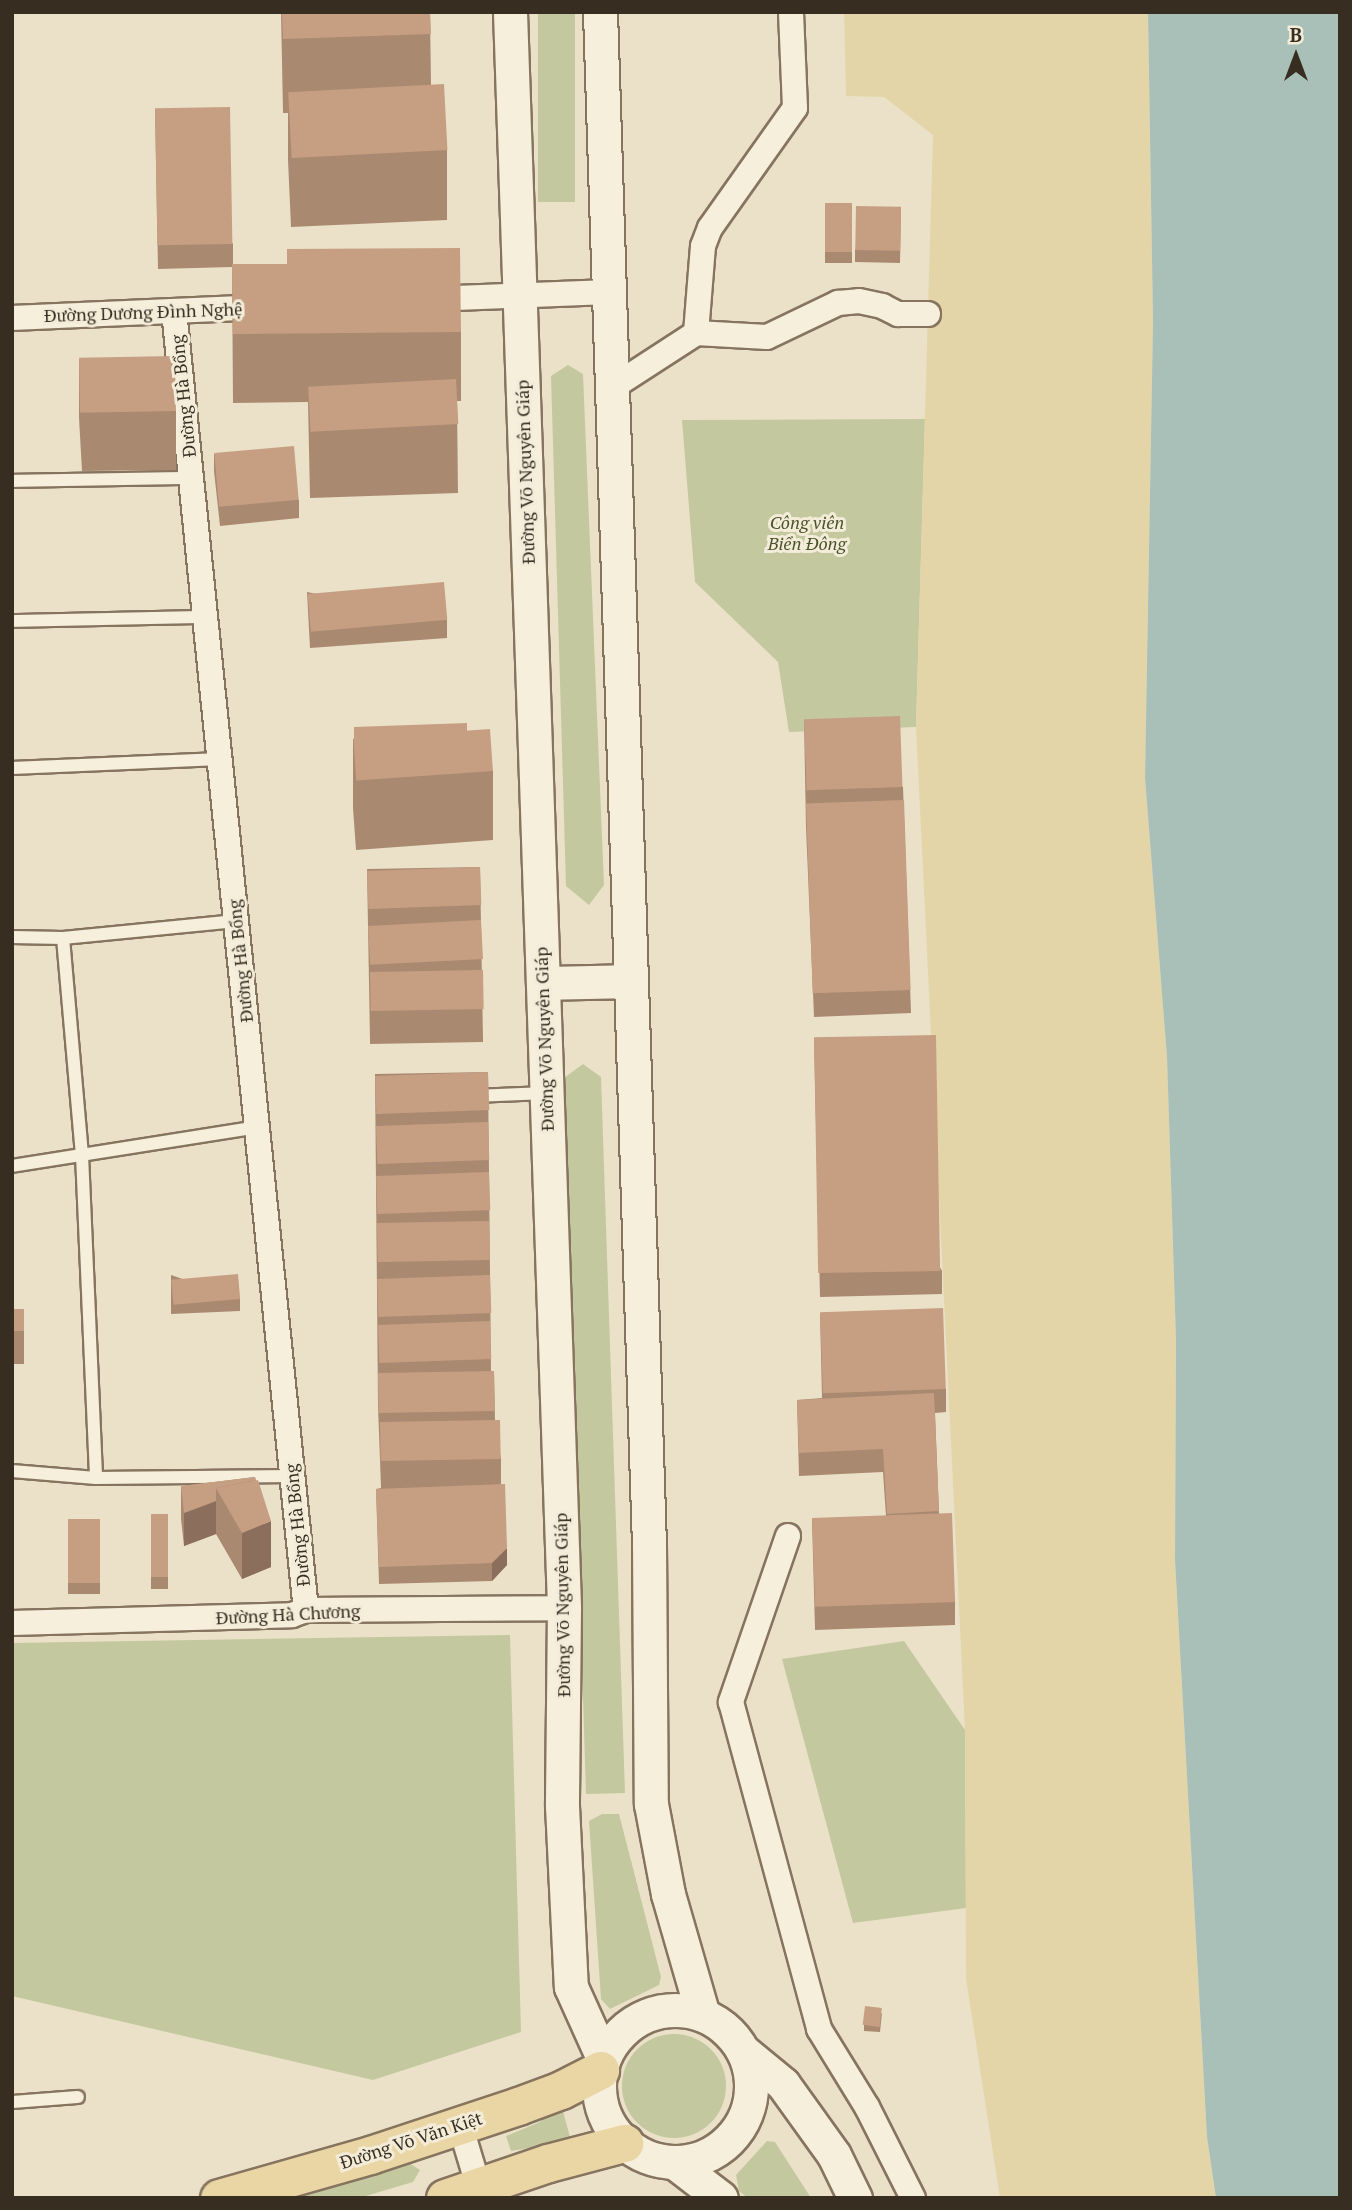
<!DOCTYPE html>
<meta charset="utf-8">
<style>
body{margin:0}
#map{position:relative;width:1352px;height:2210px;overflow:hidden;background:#ebe1c9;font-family:"PT Serif",serif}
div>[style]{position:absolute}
.green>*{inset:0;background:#c3c89e;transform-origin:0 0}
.round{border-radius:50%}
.sand>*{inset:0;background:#e4d5a9}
.water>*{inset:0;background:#a9c0b9}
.roads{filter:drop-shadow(2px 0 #86745f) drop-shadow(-2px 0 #86745f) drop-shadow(0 2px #86745f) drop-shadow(0 -2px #86745f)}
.lane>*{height:12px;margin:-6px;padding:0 6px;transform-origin:6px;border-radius:6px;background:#f6efdc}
.street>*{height:24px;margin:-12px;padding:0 12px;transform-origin:12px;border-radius:12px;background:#f6efdc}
.secondary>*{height:33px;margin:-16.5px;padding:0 16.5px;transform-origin:16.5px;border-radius:16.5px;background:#f6efdc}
.secondary>.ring{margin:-16.5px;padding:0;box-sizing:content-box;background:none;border:33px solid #f6efdc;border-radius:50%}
.primary>*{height:37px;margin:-18.5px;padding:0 18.5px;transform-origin:18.5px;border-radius:18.5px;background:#ead5a5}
.wall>*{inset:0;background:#aa8971;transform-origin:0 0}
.shaded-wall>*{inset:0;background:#8b6f5c}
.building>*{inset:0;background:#c69f83;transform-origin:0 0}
span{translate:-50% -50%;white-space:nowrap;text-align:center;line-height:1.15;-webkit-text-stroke:6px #f3ecd8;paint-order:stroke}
.street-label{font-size:18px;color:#382d21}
.park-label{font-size:18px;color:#48522a;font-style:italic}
.frame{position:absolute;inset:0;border:14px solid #382d21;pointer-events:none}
.north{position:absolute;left:1261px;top:21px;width:70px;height:70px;-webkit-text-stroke:5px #f3ecd8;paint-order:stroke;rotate:0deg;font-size:19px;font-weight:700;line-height:28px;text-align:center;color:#382d21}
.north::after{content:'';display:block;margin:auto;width:24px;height:32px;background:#382d21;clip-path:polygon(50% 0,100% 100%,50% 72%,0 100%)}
</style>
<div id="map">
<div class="green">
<i style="left:538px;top:12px;width:37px;height:190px"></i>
<i style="clip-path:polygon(568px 365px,583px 374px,604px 885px,589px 905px,566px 886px,551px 376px)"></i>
<i style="clip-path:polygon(925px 419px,916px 727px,789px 732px,778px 662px,695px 582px,682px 420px)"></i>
<i style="clip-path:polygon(583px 1064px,601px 1077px,625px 1793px,586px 1794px,564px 1078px)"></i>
<i style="clip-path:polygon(510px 1635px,521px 2032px,373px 2080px,12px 1996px,12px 1643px)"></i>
<i style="clip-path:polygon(904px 1641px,965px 1730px,966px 1908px,853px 1923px,782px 1659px)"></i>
<i style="clip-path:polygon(602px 1814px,619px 1814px,661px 1977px,659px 1985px,610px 2009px,601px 1999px,589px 1821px)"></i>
<i class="round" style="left:622px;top:2034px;width:104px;height:104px"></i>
<i style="clip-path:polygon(552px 2110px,563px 2111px,571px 2141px,511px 2151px,506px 2136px,540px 2122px)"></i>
<i style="clip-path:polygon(767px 2141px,775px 2142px,811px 2198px,748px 2198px,739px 2191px,736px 2175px)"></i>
<i style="clip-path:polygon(409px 2163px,420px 2170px,413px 2182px,359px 2198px,292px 2198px)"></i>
</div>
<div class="sand">
<i style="clip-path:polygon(844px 12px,1148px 12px,1153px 321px,1145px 778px,1167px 1057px,1176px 1341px,1175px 1560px,1207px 2137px,1216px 2198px,1000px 2198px,966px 1979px,965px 1730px,916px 727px,933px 135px,884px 97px,846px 96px)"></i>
</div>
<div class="water">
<i style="clip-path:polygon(1148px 12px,1340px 12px,1340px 2198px,1216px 2198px,1207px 2137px,1175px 1560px,1176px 1341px,1167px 1057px,1145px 778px,1153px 321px)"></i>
</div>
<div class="roads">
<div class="lane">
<i style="left:12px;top:481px;width:179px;rotate:-1deg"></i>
<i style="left:12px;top:621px;width:193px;rotate:-1.2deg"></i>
<i style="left:12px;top:768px;width:208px;rotate:-2.5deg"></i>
<i style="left:12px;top:937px;width:51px;rotate:1.1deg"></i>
<i style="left:63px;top:938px;width:174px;rotate:-5.6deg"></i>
<i style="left:63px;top:938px;width:218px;rotate:85deg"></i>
<i style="left:82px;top:1155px;width:323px;rotate:87.5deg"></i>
<i style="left:474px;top:1096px;width:72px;rotate:-2.4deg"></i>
<i style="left:12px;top:1166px;width:248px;rotate:-9deg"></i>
<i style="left:12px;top:1471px;width:84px;rotate:4.8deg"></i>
<i style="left:96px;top:1478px;width:196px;rotate:-0.6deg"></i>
<i style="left:12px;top:2102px;width:66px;rotate:-4.3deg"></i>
</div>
<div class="street">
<i style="left:429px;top:299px;width:181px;rotate:-2.2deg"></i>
<i style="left:174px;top:311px;width:1306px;rotate:84.2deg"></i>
<i style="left:12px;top:318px;width:251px;rotate:-2.5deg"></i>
<i style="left:696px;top:333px;width:87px;rotate:-85.4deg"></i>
<i style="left:703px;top:246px;width:19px;rotate:-69deg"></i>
<i style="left:710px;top:228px;width:147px;rotate:-54.7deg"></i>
<i style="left:795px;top:108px;width:96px;rotate:-92.4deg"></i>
<i style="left:613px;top:387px;width:99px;rotate:-33deg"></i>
<i style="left:696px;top:333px;width:71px;rotate:3.2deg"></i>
<i style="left:767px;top:337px;width:79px;rotate:-25.6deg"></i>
<i style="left:838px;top:303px;width:21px;rotate:-5deg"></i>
<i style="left:859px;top:301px;width:24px;rotate:12deg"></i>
<i style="left:882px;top:306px;width:18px;rotate:27deg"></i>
<i style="left:898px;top:314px;width:30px"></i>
<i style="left:788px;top:1536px;width:176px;rotate:109deg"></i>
<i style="left:731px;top:1702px;width:339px;rotate:74.9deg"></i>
<i style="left:819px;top:2029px;width:92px;rotate:58.4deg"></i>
<i style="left:867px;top:2107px;width:102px;rotate:63.2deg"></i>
<i style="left:12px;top:1623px;width:280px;rotate:-1.6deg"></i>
<i style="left:292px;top:1615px;width:15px;rotate:-20deg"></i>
<i style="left:306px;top:1610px;width:258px;rotate:-0.4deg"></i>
<i style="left:460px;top:2125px;width:76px;rotate:73.2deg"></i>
</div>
<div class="secondary">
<i style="left:510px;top:12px;width:1597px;rotate:88.06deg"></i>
<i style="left:564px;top:1608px;width:198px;rotate:90.6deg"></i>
<i style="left:562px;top:1806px;width:181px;rotate:87.2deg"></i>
<i style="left:571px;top:1987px;width:78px;rotate:65.7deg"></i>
<i style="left:600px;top:12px;width:1533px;rotate:88.17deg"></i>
<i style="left:649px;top:1544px;width:260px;rotate:89.6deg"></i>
<i style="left:651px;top:1804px;width:92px;rotate:79.3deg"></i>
<i style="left:668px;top:1894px;width:126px;rotate:73.9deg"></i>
<i style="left:543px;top:983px;width:86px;rotate:-1.3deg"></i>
<i class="ring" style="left:599px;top:2010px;width:119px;height:119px"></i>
<i style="left:743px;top:2051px;width:52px;rotate:39.5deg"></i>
<i style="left:783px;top:2084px;width:87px;rotate:54.3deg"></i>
<i style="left:834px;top:2155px;width:48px;rotate:64deg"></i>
<i style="left:674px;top:2162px;width:59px;rotate:37.5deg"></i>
</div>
<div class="primary">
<i style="left:219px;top:2198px;width:157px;rotate:-15.9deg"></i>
<i style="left:370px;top:2155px;width:156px;rotate:-18.3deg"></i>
<i style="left:518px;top:2106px;width:46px;rotate:-20.4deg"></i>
<i style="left:561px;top:2090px;width:44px;rotate:-27.1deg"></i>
<i style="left:445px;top:2198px;width:109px;rotate:-18.8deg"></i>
<i style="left:548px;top:2163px;width:79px;rotate:-14.7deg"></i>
</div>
</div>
<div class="wall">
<i style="clip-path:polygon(281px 12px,430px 12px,431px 85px,447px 150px,447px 220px,291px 227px,288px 160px,288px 113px,283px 113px)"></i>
<i style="clip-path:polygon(155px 109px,233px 244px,233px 264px,461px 332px,461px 401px,457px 401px,458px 493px,310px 498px,308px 402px,233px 403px,232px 267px,158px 269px)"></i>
<i style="left:825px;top:203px;width:27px;height:60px"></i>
<i style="clip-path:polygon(901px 207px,900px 263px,855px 262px,855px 250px)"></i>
<i style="clip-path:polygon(79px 360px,176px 411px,176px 470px,82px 471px,79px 418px)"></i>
<i style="clip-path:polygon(214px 454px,299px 500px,299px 518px,220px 526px,214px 471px)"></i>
<i style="clip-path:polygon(307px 592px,447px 620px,447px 638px,310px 648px)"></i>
<i style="clip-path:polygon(804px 720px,903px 787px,911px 1013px,814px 1017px,806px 827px)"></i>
<i style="clip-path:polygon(467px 731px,493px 771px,493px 840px,356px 850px,353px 808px,353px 739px)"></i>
<i style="left:480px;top:867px;width:175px;height:113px;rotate:89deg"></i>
<i style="clip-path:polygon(814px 1039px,942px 1271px,942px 1294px,820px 1297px)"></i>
<i style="clip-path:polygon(488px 1072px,491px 1371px,494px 1371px,495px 1420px,501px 1459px,501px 1484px,507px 1565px,492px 1581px,379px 1584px,376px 1489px,381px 1488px,378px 1406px,375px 1074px)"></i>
<i style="clip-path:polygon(171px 1275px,240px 1299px,240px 1311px,171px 1314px)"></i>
<i style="left:12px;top:1309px;width:12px;height:55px"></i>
<i style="clip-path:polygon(820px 1313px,946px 1389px,946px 1412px,935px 1413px,939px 1513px,955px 1602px,955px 1625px,815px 1630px,812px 1519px,886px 1516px,883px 1472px,799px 1476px,797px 1400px,822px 1398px)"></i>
<i style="clip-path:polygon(255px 1477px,271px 1567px,242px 1579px,216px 1534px,184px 1546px,181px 1519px,181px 1486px)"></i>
<i style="left:168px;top:1514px;width:75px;height:17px;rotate:90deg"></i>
<i style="left:68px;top:1519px;width:32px;height:75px"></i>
<i style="clip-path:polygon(882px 2013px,880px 2032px,864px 2031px,864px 2025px)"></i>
</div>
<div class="shaded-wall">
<i style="clip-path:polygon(216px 1501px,216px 1534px,184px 1546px,184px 1513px)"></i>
<i style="clip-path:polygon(271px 1521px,271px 1567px,242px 1579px,242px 1533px)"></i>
<i style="clip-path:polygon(507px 1548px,507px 1565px,492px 1581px,492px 1563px)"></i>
</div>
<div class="building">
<i style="clip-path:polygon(282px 12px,430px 12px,431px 34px,283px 39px)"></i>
<i style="left:444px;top:84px;width:66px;height:156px;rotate:87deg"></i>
<i style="left:230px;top:107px;width:137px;height:75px;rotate:89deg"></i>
<i style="left:825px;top:203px;width:27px;height:49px"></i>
<i style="left:856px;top:206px;width:45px;height:44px;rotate:1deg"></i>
<i style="clip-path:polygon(460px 248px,461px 332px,233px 334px,232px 264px,287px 264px,287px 249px)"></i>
<i style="left:175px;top:356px;width:55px;height:96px;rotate:89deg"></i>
<i style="left:456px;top:379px;width:45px;height:148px;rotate:87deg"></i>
<i style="left:294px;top:446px;width:54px;height:80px;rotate:85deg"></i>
<i style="left:444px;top:582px;width:38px;height:137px;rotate:85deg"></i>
<i style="left:900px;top:716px;width:71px;height:96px;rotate:88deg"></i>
<i style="clip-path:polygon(467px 723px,467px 731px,354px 739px,354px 727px)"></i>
<i style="left:490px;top:729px;width:42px;height:137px;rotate:86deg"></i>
<i style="left:904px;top:800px;width:190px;height:98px;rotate:88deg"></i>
<i style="left:480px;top:867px;width:38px;height:113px;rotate:88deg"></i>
<i style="left:481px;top:920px;width:39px;height:113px;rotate:87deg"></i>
<i style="left:483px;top:970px;width:39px;height:113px;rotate:89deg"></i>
<i style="left:936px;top:1035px;width:236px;height:122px;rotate:89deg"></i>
<i style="left:488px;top:1072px;width:38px;height:113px;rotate:88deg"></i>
<i style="left:488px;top:1122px;width:38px;height:112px;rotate:88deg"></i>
<i style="left:489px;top:1172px;width:38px;height:113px;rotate:88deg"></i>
<i style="left:489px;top:1221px;width:39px;height:112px;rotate:89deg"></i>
<i style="left:238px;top:1274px;width:25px;height:67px;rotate:85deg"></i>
<i style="left:490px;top:1275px;width:38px;height:113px;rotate:88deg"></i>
<i style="left:943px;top:1308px;width:81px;height:123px;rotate:88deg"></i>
<i style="left:12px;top:1309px;width:12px;height:22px"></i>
<i style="left:490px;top:1321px;width:38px;height:112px;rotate:88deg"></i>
<i style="left:494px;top:1371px;width:40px;height:116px;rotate:89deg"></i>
<i style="clip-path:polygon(934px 1393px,939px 1511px,887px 1514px,883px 1449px,799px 1453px,797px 1400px)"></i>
<i style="left:500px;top:1420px;width:39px;height:120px;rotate:89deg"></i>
<i style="clip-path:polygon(255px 1477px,256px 1480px,216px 1488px,216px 1501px,184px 1513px,181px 1486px)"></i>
<i style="clip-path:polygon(258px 1480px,271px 1521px,242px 1533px,216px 1488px)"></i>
<i style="clip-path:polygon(505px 1484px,507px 1548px,492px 1563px,379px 1567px,376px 1489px)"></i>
<i style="left:952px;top:1513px;width:89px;height:140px;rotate:88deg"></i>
<i style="left:168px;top:1514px;width:63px;height:17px;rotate:90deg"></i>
<i style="left:68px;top:1519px;width:32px;height:64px"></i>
<i style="left:865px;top:2006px;width:17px;height:19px;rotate:7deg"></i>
</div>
<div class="street-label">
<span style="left:143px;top:312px;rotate:-2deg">Đường Dương Đình Nghệ</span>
<span style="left:183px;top:396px;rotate:-96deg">Đường Hà Bổng</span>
<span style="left:525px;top:472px;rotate:-92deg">Đường Võ Nguyên Giáp</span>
<span style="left:240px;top:961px;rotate:-96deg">Đường Hà Bổng</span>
<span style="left:544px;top:1039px;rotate:-92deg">Đường Võ Nguyên Giáp</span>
<span style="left:297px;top:1525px;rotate:-96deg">Đường Hà Bổng</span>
<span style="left:562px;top:1605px;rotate:-91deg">Đường Võ Nguyên Giáp</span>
<span style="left:288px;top:1614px;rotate:-3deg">Đường Hà Chương</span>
<span style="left:411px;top:2140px;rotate:-18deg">Đường Võ Văn Kiệt</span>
</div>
<div class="park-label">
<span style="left:807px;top:533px">Công viên<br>Biển Đông</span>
</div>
<div class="frame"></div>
<div class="north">B</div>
</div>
